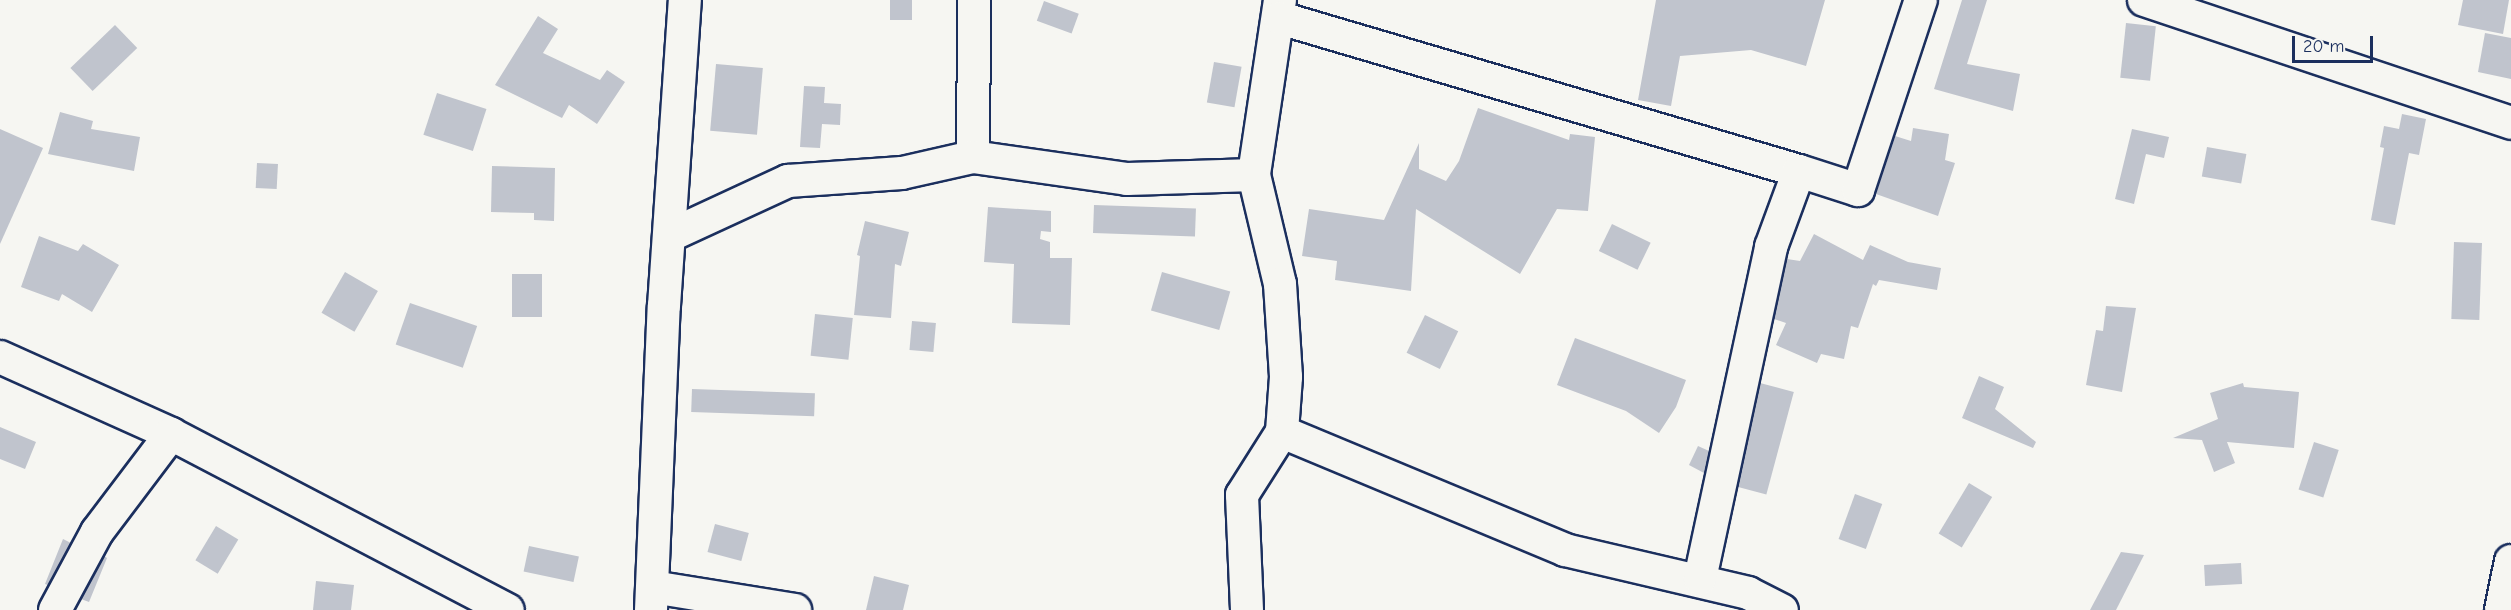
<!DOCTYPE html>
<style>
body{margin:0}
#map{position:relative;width:2511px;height:610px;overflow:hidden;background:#f6f6f2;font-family:"Comic Neue",sans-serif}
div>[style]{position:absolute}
.building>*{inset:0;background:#c0c4cd;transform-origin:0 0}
.roads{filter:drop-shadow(2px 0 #1b2f5e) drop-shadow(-2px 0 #1b2f5e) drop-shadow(0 2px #1b2f5e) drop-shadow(0 -2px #1b2f5e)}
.street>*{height:32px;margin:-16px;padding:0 16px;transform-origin:16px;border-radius:16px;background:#f6f6f2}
span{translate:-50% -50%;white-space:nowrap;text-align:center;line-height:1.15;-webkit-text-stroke:5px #f6f6f2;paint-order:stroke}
.scale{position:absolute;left:2292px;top:36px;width:81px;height:27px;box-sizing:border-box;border:3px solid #1b2f5e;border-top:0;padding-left:8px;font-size:18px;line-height:21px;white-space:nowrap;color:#1b2f5e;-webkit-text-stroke:4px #f6f6f2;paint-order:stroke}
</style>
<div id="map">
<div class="building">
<i style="left:890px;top:0;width:22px;height:20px"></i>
<i style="clip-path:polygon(1656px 0,1825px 0,1806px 66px,1751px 50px,1680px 56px,1671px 106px,1638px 100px)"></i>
<i style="clip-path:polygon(1962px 0,1987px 0,1967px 64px,2020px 74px,2013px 111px,1934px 89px)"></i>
<i style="clip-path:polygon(2463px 0,2509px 0,2503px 34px,2458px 25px)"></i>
<i style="left:1044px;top:1px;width:37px;height:21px;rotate:20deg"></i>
<i style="clip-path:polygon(538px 16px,558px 29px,543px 53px,600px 80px,607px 70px,625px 82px,597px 124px,569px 105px,562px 118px,495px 85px)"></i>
<i style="left:2126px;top:23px;width:30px;height:55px;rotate:6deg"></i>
<i style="left:115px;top:25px;width:32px;height:62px;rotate:46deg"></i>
<i style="clip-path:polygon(2485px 33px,2511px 38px,2511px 79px,2478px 72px)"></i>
<i style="left:1214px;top:62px;width:28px;height:41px;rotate:10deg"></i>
<i style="left:716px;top:64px;width:47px;height:67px;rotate:5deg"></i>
<i style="clip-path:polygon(804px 86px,825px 87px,824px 103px,841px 104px,840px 125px,822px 124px,820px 148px,800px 147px)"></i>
<i style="left:437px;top:93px;width:52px;height:44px;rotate:18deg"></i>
<i style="clip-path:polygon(1478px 108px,1569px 140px,1570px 134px,1595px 137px,1588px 211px,1557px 209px,1520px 274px,1416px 209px,1411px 291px,1335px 280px,1337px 261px,1302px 256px,1309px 209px,1384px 220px,1419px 143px,1419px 169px,1446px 181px,1459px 161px)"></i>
<i style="clip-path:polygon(60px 112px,93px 121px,91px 129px,140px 137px,134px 171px,48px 154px)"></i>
<i style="clip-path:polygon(2402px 114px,2426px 119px,2419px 155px,2409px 153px,2395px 225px,2371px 220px,2384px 148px,2380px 147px,2384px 126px,2399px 129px)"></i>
<i style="clip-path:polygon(1913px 128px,1949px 134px,1945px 160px,1955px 163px,1938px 216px,1876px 194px,1895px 136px,1911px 141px)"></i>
<i style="clip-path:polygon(0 129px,43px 148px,0 244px)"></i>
<i style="clip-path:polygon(2132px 129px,2169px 137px,2164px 158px,2146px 154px,2134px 204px,2115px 199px)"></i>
<i style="left:2207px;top:147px;width:40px;height:30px;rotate:10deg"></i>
<i style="left:257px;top:163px;width:21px;height:25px;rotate:3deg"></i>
<i style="clip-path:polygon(492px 166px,555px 168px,554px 221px,534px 220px,534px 213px,491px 212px)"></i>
<i style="left:1094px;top:205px;width:102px;height:28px;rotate:2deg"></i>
<i style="clip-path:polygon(988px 207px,1051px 211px,1051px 232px,1041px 231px,1040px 239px,1050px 242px,1050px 258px,1072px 258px,1070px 325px,1012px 323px,1014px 264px,984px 262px)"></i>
<i style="clip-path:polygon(865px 221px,909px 232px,901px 266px,895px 264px,891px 318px,854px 315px,860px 256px,857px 255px)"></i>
<i style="left:1612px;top:224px;width:43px;height:30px;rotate:26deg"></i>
<i style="clip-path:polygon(1814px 234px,1863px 260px,1870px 245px,1908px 262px,1941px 268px,1937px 290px,1879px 280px,1876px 286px,1873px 284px,1858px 328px,1851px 326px,1844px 359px,1821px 354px,1817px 363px,1776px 345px,1786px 323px,1774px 319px,1787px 259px,1800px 261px)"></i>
<i style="clip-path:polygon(39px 236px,78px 251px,83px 244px,119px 265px,92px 312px,62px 294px,59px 301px,21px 287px)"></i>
<i style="left:2454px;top:242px;width:28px;height:77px;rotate:2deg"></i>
<i style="left:345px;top:272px;width:38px;height:47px;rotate:30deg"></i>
<i style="left:1162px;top:272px;width:71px;height:40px;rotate:16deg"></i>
<i style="left:512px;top:274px;width:30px;height:43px"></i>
<i style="left:410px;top:303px;width:71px;height:44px;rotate:19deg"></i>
<i style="clip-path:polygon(2106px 306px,2136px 308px,2122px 392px,2086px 385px,2096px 330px,2103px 331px)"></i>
<i style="left:815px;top:314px;width:38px;height:42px;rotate:6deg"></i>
<i style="left:1425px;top:315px;width:37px;height:42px;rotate:26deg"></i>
<i style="left:912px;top:321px;width:24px;height:29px;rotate:5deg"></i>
<i style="clip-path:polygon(1575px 338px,1686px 380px,1676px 407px,1659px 433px,1626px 411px,1557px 385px)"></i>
<i style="clip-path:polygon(1979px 376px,2004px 387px,1995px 409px,2036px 442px,2033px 448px,1962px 418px)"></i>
<i style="left:1760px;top:383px;width:35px;height:106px;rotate:15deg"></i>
<i style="clip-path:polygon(2243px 383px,2244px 387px,2299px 392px,2294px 448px,2227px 442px,2235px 463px,2214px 472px,2202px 440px,2173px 438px,2218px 419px,2210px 393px)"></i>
<i style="left:692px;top:389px;width:123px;height:23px;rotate:2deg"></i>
<i style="clip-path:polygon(0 427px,36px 442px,25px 469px,0 459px)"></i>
<i style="left:2314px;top:442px;width:26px;height:50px;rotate:18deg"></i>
<i style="clip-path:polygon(1698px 446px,1709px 451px,1704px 473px,1689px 465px)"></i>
<i style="left:1969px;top:483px;width:27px;height:59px;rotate:31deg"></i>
<i style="left:1855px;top:494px;width:29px;height:48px;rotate:20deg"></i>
<i style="left:715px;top:524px;width:35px;height:29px;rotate:15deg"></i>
<i style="left:216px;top:526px;width:26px;height:40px;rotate:31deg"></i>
<i style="clip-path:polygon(63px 539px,71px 543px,48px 585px,45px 584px)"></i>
<i style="left:529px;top:546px;width:51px;height:26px;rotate:12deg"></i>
<i style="clip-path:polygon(2121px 552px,2144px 555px,2116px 610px,2090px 610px)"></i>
<i style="clip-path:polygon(104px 556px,107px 558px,89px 602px,81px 599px)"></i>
<i style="left:2241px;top:563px;width:21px;height:37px;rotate:87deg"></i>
<i style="clip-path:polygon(874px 576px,909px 585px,903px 610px,866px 610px)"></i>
<i style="clip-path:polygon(316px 581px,354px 585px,351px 610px,313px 610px)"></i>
</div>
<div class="roads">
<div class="street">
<i style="left:1280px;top:0;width:177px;rotate:98.5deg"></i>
<i style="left:1254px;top:175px;width:112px;rotate:76.6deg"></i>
<i style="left:1280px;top:284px;width:93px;rotate:86.3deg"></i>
<i style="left:1286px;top:377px;width:55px;rotate:94.2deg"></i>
<i style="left:1282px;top:432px;width:307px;rotate:22.6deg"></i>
<i style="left:1565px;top:550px;width:188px;rotate:13.2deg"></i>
<i style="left:1748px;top:593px;width:38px;rotate:27deg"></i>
<i style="left:2144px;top:0;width:387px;rotate:18.5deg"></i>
<i style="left:1280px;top:18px;width:541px;rotate:16.43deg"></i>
<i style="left:973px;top:157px;width:157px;rotate:-89.6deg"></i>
<i style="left:671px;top:235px;width:129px;rotate:-24.8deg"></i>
<i style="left:788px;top:181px;width:114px;rotate:-4deg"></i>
<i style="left:902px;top:173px;width:73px;rotate:-12.7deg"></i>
<i style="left:973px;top:157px;width:156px;rotate:8.1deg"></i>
<i style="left:1127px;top:179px;width:127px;rotate:-1.8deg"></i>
<i style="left:0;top:357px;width:188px;rotate:24.2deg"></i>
<i style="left:171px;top:434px;width:380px;rotate:27.6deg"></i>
<i style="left:1700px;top:579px;width:340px;rotate:-77.9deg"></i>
<i style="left:1771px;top:247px;width:81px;rotate:-69.8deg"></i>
<i style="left:1799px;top:171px;width:62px;rotate:17.9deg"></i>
<i style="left:1858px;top:190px;width:200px;rotate:-71.7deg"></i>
<i style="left:653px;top:587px;width:144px;rotate:9.2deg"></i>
<i style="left:55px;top:610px;width:89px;rotate:-61.7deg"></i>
<i style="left:97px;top:532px;width:123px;rotate:-52.9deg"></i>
<i style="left:651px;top:610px;width:304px;rotate:-87.6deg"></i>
<i style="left:664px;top:306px;width:307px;rotate:-86.1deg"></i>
<i style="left:1247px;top:610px;width:115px;rotate:-92.5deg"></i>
<i style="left:1242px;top:495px;width:75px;rotate:-57.6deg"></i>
<i style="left:2501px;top:610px;width:50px;rotate:-78.5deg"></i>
</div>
</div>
<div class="scale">20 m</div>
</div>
